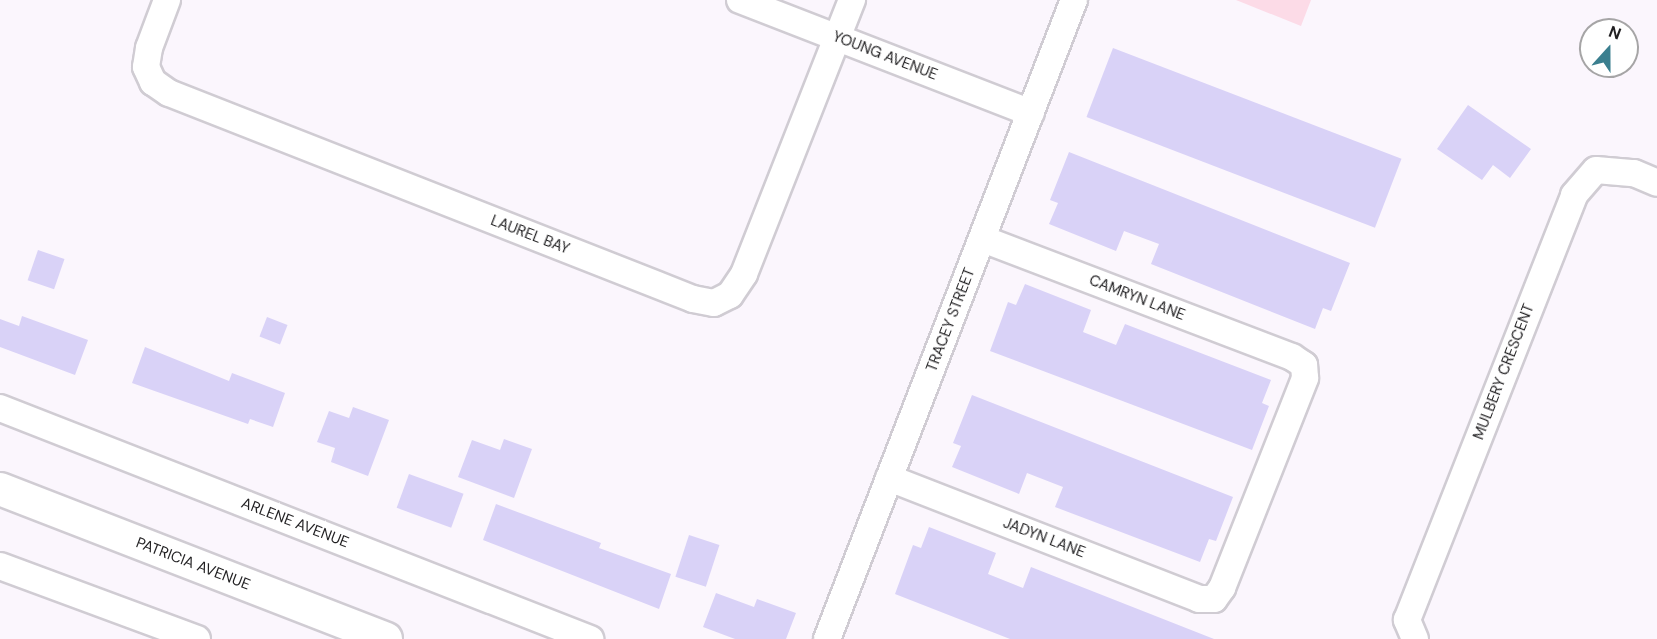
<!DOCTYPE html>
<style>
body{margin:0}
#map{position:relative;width:1657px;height:639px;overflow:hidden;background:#fbf6fd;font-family:"DM Sans",sans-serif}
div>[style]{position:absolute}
.green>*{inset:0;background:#fcdbe7}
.building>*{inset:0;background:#d9d2f7;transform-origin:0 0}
.roads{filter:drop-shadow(2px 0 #d0ccd3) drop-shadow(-2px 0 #d0ccd3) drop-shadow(0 2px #d0ccd3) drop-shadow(0 -2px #d0ccd3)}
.minor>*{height:26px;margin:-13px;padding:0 13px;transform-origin:13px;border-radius:13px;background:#fff}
.tertiary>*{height:32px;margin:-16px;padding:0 16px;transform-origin:16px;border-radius:16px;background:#fff}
span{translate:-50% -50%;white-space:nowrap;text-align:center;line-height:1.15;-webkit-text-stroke:6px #fff;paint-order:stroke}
.street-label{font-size:15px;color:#201f21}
.north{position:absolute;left:1579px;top:18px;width:60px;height:60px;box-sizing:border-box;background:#fff;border:2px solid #a6a5a6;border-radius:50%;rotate:21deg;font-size:16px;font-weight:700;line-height:24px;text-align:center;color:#201f21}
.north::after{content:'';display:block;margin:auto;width:21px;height:27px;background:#3b7f8f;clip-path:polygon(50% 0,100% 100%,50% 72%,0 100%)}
</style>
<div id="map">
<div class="green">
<i style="clip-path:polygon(1236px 0,1311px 0,1301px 26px)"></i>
</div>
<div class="building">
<i style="left:1113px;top:48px;width:309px;height:74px;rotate:21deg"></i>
<i style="clip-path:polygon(1468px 105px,1531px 149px,1510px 178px,1493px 165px,1482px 180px,1437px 149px)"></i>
<i style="clip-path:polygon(1069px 152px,1350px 263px,1331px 311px,1323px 308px,1315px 329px,1151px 264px,1159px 244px,1124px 231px,1116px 251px,1049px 224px,1058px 203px,1050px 200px)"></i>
<i style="left:38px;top:250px;width:28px;height:32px;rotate:19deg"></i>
<i style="clip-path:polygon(1025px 284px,1091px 310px,1083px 332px,1116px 345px,1125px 324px,1271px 380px,1262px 403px,1269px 406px,1252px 450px,990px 351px,1008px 302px,1016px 305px)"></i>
<i style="clip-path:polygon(22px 316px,88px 340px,75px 375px,0 347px,0 319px,19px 326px)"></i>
<i style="left:267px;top:317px;width:22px;height:21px;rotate:21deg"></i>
<i style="clip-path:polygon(145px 347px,229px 381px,232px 373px,285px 393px,273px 427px,250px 419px,248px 424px,132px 383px)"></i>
<i style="clip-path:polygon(972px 395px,1233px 497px,1216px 541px,1209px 539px,1200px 562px,1055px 507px,1063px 487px,1027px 473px,1019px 494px,952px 467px,961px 446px,953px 443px)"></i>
<i style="clip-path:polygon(353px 407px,389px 420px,368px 476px,331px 462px,335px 448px,317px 442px,329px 411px,349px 418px)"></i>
<i style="clip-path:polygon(504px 439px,532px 449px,514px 498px,458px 477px,472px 440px,500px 450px)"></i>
<i style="left:409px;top:474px;width:58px;height:36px;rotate:20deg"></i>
<i style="clip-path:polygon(496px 504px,601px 543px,599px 548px,671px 574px,659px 609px,483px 540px)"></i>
<i style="clip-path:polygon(929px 527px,996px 553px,988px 574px,1023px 588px,1031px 567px,1214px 639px,1010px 639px,895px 594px,913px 545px,921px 548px)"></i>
<i style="left:689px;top:535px;width:32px;height:44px;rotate:18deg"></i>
<i style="clip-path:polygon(716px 593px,754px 607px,757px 599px,796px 613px,786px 639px,735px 639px,703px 627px)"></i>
</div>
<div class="roads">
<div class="minor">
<i style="left:167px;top:0;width:51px;rotate:110.6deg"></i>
<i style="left:149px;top:48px;width:19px;rotate:99deg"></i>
<i style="left:146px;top:67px;width:17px;rotate:65deg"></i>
<i style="left:153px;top:82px;width:19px;rotate:35deg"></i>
<i style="left:169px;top:93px;width:563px;rotate:21.46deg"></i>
<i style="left:693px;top:299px;width:21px;rotate:11deg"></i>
<i style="left:714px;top:303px;width:18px;rotate:-27deg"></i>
<i style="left:730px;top:295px;width:25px;rotate:-56deg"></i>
<i style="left:744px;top:274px;width:295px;rotate:-68.5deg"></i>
<i style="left:740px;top:0;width:312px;rotate:21.2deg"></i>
<i style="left:0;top:408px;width:634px;rotate:21.38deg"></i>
<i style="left:889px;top:478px;width:333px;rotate:21.3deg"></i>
<i style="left:1199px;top:599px;width:15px"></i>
<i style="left:1214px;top:599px;width:14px;rotate:-54deg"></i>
<i style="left:1222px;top:588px;width:226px;rotate:-68.4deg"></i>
<i style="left:1305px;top:378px;width:13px;rotate:-94deg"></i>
<i style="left:1304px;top:365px;width:14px;rotate:-146deg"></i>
<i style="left:1292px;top:357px;width:331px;rotate:-159.1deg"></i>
<i style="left:0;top:566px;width:210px;rotate:20.3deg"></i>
<i style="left:827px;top:639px;width:685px;rotate:-68.87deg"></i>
<i style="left:1415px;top:639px;width:21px;rotate:-113deg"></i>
<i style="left:1407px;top:620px;width:457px;rotate:-68.5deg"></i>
<i style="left:1574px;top:195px;width:33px;rotate:-49deg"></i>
<i style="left:1596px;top:170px;width:38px;rotate:5deg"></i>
<i style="left:1634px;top:173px;width:25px;rotate:23deg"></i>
</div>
<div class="tertiary">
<i style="left:0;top:489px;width:414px;rotate:21.2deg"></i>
</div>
</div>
<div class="street-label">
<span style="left:885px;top:56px;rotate:21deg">YOUNG AVENUE</span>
<span style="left:530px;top:235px;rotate:21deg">LAUREL BAY</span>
<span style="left:1137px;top:298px;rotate:21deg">CAMRYN LANE</span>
<span style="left:951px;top:320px;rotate:-69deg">TRACEY STREET</span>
<span style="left:1504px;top:372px;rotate:-69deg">MULBERY CRESCENT</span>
<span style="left:295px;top:523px;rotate:21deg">ARLENE AVENUE</span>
<span style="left:1044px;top:538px;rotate:21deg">JADYN LANE</span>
<span style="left:193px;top:564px;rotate:21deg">PATRICIA AVENUE</span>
</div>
<div class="north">N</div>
</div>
